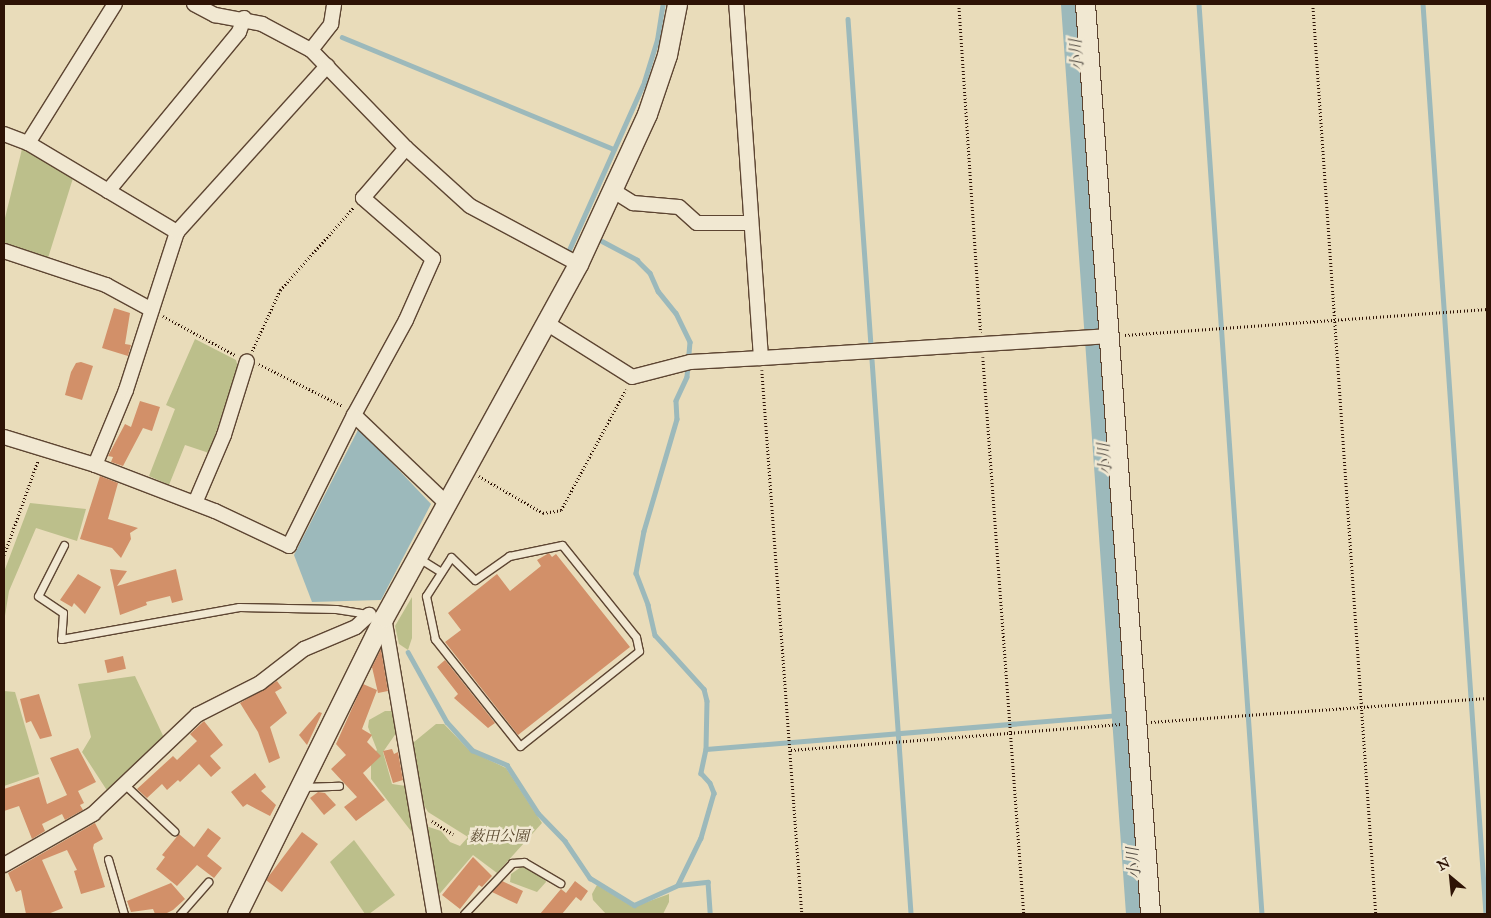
<!DOCTYPE html>
<meta charset="utf-8">
<style>
body{margin:0}
#map{position:relative;width:1491px;height:918px;overflow:hidden;background:#e9dcba;font-family:"IM FELL Great Primer","Noto Serif JP",serif}
div>[style]{position:absolute}
.green>*{inset:0;background:#bcbf8b}
.water>*{inset:0;background:#9cb9bb}
.stream>*{height:4.5px;margin:-2.25px;padding:0 2.25px;transform-origin:2.25px;border-radius:2.25px;background:#9cb9bb}
.river>*{height:25px;margin:-12.5px;padding:0 12.5px;transform-origin:12.5px;border-radius:12.5px;background:#9cb9bb}
.building>*{inset:0;background:#d29069;transform-origin:0 0}
.path>*{height:2.5px;margin-top:-1.25px;transform-origin:0;background:repeating-linear-gradient(90deg,#2e1305 0 1px,transparent 0 3.5px)}
.roads{filter:drop-shadow(1px 0 #5d4532) drop-shadow(-1px 0 #5d4532) drop-shadow(0 1px #5d4532) drop-shadow(0 -1px #5d4532)}
.lane>*{height:7px;margin:-3.5px;padding:0 3.5px;transform-origin:3.5px;border-radius:3.5px;background:#f1e8d2}
.street>*{height:14px;margin:-7px;padding:0 7px;transform-origin:7px;border-radius:7px;background:#f1e8d2}
.secondary>*{height:19px;margin:-9.5px;padding:0 9.5px;transform-origin:9.5px;border-radius:9.5px;background:#f1e8d2}
span{translate:-50% -50%;white-space:nowrap;text-align:center;line-height:1.15;-webkit-text-stroke:5px #f1e8d2;paint-order:stroke}
.park-label{font-size:15px;color:#59472d;font-style:italic}
.water-label{font-size:16px;color:#544d45;font-style:italic}
.frame{position:absolute;inset:0;border:5px solid #2e1305;pointer-events:none}
.north{position:absolute;left:1426px;top:853px;width:50px;height:50px;-webkit-text-stroke:4px #f1e8d2;paint-order:stroke;rotate:332deg;font-size:14px;font-weight:700;line-height:20px;text-align:center;color:#2e1305}
.north::after{content:'';display:block;margin:auto;width:18px;height:22px;background:#2e1305;clip-path:polygon(50% 0,100% 100%,50% 72%,0 100%)}
</style>
<div id="map">
<div class="green">
<i style="clip-path:polygon(23px 145px,74px 175px,48px 258px,4px 244px,4px 222px)"></i>
<i style="clip-path:polygon(195px 339px,236px 360px,238px 367px,209px 453px,185px 445px,169px 485px,149px 476px,175px 409px,166px 405px)"></i>
<i style="clip-path:polygon(30px 503px,86px 509px,77px 541px,36px 528px,9px 591px,4px 622px,4px 572px)"></i>
<i style="clip-path:polygon(412px 597px,412px 638px,408px 650px,399px 644px,395px 626px)"></i>
<i style="clip-path:polygon(135px 676px,166px 742px,108px 792px,82px 752px,91px 737px,78px 684px)"></i>
<i style="clip-path:polygon(4px 691px,15px 692px,39px 774px,4px 786px)"></i>
<i style="clip-path:polygon(385px 711px,392px 711px,399px 729px,383px 752px,392px 784px,406px 786px,417px 839px,371px 779px,371px 757px,377px 750px,368px 727px,369px 720px)"></i>
<i style="clip-path:polygon(436px 724px,444px 724px,470px 751px,506px 768px,542px 823px,497px 873px,473px 855px,436px 898px,426px 826px,441px 831px,450px 842px,460px 846px,468px 837px,428px 812px,421px 800px,416px 756px,412px 747px,414px 742px)"></i>
<i style="clip-path:polygon(354px 840px,395px 895px,369px 914px,365px 914px,330px 862px)"></i>
<i style="clip-path:polygon(524px 865px,544px 877px,546px 882px,537px 892px,510px 882px,511px 874px)"></i>
<i style="clip-path:polygon(597px 885px,633px 907px,669px 894px,669px 902px,663px 914px,606px 914px,593px 900px,592px 894px)"></i>
</div>
<div class="water">
<i style="clip-path:polygon(359px 428px,431px 504px,381px 600px,312px 602px,294px 555px)"></i>
</div>
<div class="stream">
<i style="left:1199px;top:4px;width:912px;rotate:86.04deg"></i>
<i style="left:1423px;top:4px;width:912px;rotate:86.04deg"></i>
<i style="left:848px;top:19px;width:897px;rotate:85.97deg"></i>
<i style="left:342px;top:37px;width:294px;rotate:22.4deg"></i>
<i style="left:602px;top:241px;width:40px;rotate:28deg"></i>
<i style="left:637px;top:260px;width:18px;rotate:45deg"></i>
<i style="left:650px;top:273px;width:20px;rotate:66deg"></i>
<i style="left:658px;top:291px;width:28px;rotate:51deg"></i>
<i style="left:676px;top:313px;width:32px;rotate:64deg"></i>
<i style="left:690px;top:342px;width:35px;rotate:95deg"></i>
<i style="left:687px;top:377px;width:26px;rotate:115deg"></i>
<i style="left:676px;top:401px;width:18px;rotate:87deg"></i>
<i style="left:677px;top:419px;width:117px;rotate:106.4deg"></i>
<i style="left:644px;top:531px;width:43px;rotate:100.8deg"></i>
<i style="left:636px;top:573px;width:34px;rotate:69deg"></i>
<i style="left:648px;top:605px;width:31px;rotate:77deg"></i>
<i style="left:655px;top:635px;width:73px;rotate:47.8deg"></i>
<i style="left:704px;top:689px;width:12px;rotate:76deg"></i>
<i style="left:707px;top:701px;width:48px;rotate:91.2deg"></i>
<i style="left:706px;top:749px;width:25px;rotate:102deg"></i>
<i style="left:701px;top:773px;width:13px;rotate:48deg"></i>
<i style="left:710px;top:783px;width:11px;rotate:68deg"></i>
<i style="left:714px;top:793px;width:47px;rotate:106.1deg"></i>
<i style="left:701px;top:838px;width:52px;rotate:116.1deg"></i>
<i style="left:569px;top:250px;width:184px;rotate:-65.9deg"></i>
<i style="left:644px;top:82px;width:44px;rotate:-72.8deg"></i>
<i style="left:657px;top:40px;width:36px;rotate:-81deg"></i>
<i style="left:408px;top:652px;width:80px;rotate:60.9deg"></i>
<i style="left:447px;top:722px;width:38px;rotate:48deg"></i>
<i style="left:472px;top:750px;width:38px;rotate:23deg"></i>
<i style="left:507px;top:765px;width:57px;rotate:57.1deg"></i>
<i style="left:538px;top:813px;width:39px;rotate:46deg"></i>
<i style="left:565px;top:841px;width:45px;rotate:56deg"></i>
<i style="left:590px;top:878px;width:52px;rotate:31.5deg"></i>
<i style="left:634px;top:905px;width:48px;rotate:-24.4deg"></i>
<i style="left:678px;top:885px;width:30px;rotate:-6deg"></i>
<i style="left:708px;top:882px;width:32px;rotate:86deg"></i>
<i style="left:706px;top:749px;width:419px;rotate:-4.7deg"></i>
</div>
<div class="river">
<i style="left:1073px;top:4px;width:912px;rotate:85.91deg"></i>
</div>
<div class="building">
<i style="clip-path:polygon(114px 308px,130px 313px,125px 344px,131px 345px,128px 356px,102px 348px)"></i>
<i style="clip-path:polygon(81px 362px,93px 366px,82px 400px,65px 395px,71px 372px,76px 363px)"></i>
<i style="clip-path:polygon(140px 401px,160px 407px,152px 431px,143px 428px,123px 466px,111px 462px,113px 457px,108px 456px,125px 424px,131px 427px)"></i>
<i style="clip-path:polygon(100px 476px,118px 483px,108px 519px,138px 528px,130px 533px,131px 539px,121px 558px,112px 548px,80px 539px)"></i>
<i style="clip-path:polygon(549px 553px,552px 557px,556px 554px,630px 647px,518px 735px,445px 642px,461px 630px,448px 613px,497px 574px,510px 591px,541px 566px,537px 560px)"></i>
<i style="clip-path:polygon(110px 569px,127px 571px,117px 586px,176px 569px,183px 600px,172px 603px,170px 596px,146px 602px,147px 605px,120px 615px)"></i>
<i style="clip-path:polygon(78px 574px,101px 587px,85px 614px,74px 603px,72px 607px,60px 600px)"></i>
<i style="clip-path:polygon(381px 649px,388px 691px,378px 693px,372px 667px)"></i>
<i style="left:123px;top:656px;width:13px;height:19px;rotate:77deg"></i>
<i style="clip-path:polygon(445px 660px,495px 723px,488px 728px,454px 698px,458px 694px,437px 667px)"></i>
<i style="clip-path:polygon(277px 681px,282px 688px,275px 692px,287px 713px,270px 727px,280px 758px,269px 763px,258px 732px,240px 703px)"></i>
<i style="clip-path:polygon(363px 684px,377px 690px,362px 729px,372px 735px,367px 742px,381px 756px,363px 773px,385px 800px,356px 821px,344px 807px,357px 797px,331px 769px,346px 755px,336px 744px)"></i>
<i style="clip-path:polygon(39px 694px,52px 736px,40px 739px,31px 721px,26px 723px,20px 699px)"></i>
<i style="clip-path:polygon(319px 712px,322px 713px,307px 745px,299px 735px)"></i>
<i style="clip-path:polygon(204px 721px,223px 745px,210px 756px,221px 768px,211px 777px,199px 764px,180px 782px,178px 780px,167px 790px,162px 784px,147px 798px,137px 789px,173px 756px,177px 760px,197px 741px,190px 734px)"></i>
<i style="clip-path:polygon(78px 748px,96px 782px,78px 791px,84px 803px,80px 805px,83px 810px,65px 820px,62px 814px,42px 824px,45px 831px,32px 839px,19px 806px,4px 811px,4px 789px,39px 777px,47px 804px,67px 795px,50px 758px)"></i>
<i style="clip-path:polygon(392px 749px,394px 754px,398px 752px,403px 780px,393px 783px,383px 751px)"></i>
<i style="clip-path:polygon(255px 773px,266px 787px,261px 791px,276px 805px,270px 816px,247px 804px,243px 807px,231px 792px)"></i>
<i style="clip-path:polygon(318px 792px,325px 793px,336px 805px,324px 815px,310px 798px)"></i>
<i style="clip-path:polygon(95px 823px,103px 839px,94px 844px,93px 848px,105px 887px,81px 894px,74px 871px,77px 870px,67px 850px,42px 860px,63px 908px,48px 914px,26px 914px,21px 890px,16px 892px,8px 873px)"></i>
<i style="clip-path:polygon(208px 828px,221px 838px,207px 856px,222px 868px,214px 878px,197px 865px,177px 886px,156px 869px,165px 857px,162px 855px,179px 834px,194px 847px)"></i>
<i style="left:302px;top:832px;width:20px;height:60px;rotate:37deg"></i>
<i style="clip-path:polygon(473px 857px,492px 876px,482px 887px,479px 885px,460px 909px,442px 895px)"></i>
<i style="clip-path:polygon(502px 881px,523px 891px,517px 904px,492px 892px)"></i>
<i style="clip-path:polygon(575px 881px,588px 891px,581px 901px,576px 897px,562px 914px,540px 914px,561px 889px,566px 893px)"></i>
<i style="clip-path:polygon(171px 883px,185px 899px,173px 910px,165px 914px,155px 914px,153px 909px,131px 912px,127px 901px)"></i>
</div>
<div class="path">
<i style="left:959px;top:4px;width:329px;rotate:86.2deg"></i>
<i style="left:1313px;top:4px;width:912px;rotate:86.04deg"></i>
<i style="left:163px;top:316px;width:82px;rotate:28.4deg"></i>
<i style="left:1125px;top:335px;width:363px;rotate:-4.1deg"></i>
<i style="left:252px;top:351px;width:67px;rotate:-65.3deg"></i>
<i style="left:280px;top:290px;width:110px;rotate:-48.3deg"></i>
<i style="left:983px;top:357px;width:559px;rotate:85.79deg"></i>
<i style="left:259px;top:364px;width:94px;rotate:26.6deg"></i>
<i style="left:762px;top:370px;width:545px;rotate:85.79deg"></i>
<i style="left:479px;top:476px;width:74px;rotate:30deg"></i>
<i style="left:543px;top:513px;width:18px;rotate:-9deg"></i>
<i style="left:561px;top:510px;width:137px;rotate:-61.8deg"></i>
<i style="left:4px;top:555px;width:101px;rotate:-70.3deg"></i>
<i style="left:1151px;top:722px;width:337px;rotate:-4.1deg"></i>
<i style="left:791px;top:750px;width:331px;rotate:-4.5deg"></i>
<i style="left:432px;top:821px;width:25px;rotate:32deg"></i>
</div>
<div class="roads">
<div class="lane">
<i style="left:64px;top:545px;width:57px;rotate:117deg"></i>
<i style="left:38px;top:596px;width:30px;rotate:34deg"></i>
<i style="left:63px;top:613px;width:26px;rotate:94deg"></i>
<i style="left:61px;top:639px;width:181px;rotate:-10.2deg"></i>
<i style="left:239px;top:607px;width:97px;rotate:1.2deg"></i>
<i style="left:336px;top:609px;width:33px;rotate:9deg"></i>
<i style="left:562px;top:545px;width:118px;rotate:51.2deg"></i>
<i style="left:636px;top:637px;width:14px;rotate:78deg"></i>
<i style="left:639px;top:651px;width:152px;rotate:141.4deg"></i>
<i style="left:520px;top:746px;width:137px;rotate:-128.5deg"></i>
<i style="left:435px;top:639px;width:44px;rotate:-101.8deg"></i>
<i style="left:426px;top:596px;width:46px;rotate:-57.3deg"></i>
<i style="left:451px;top:557px;width:33px;rotate:44deg"></i>
<i style="left:475px;top:580px;width:42px;rotate:-35.2deg"></i>
<i style="left:509px;top:556px;width:54px;rotate:-11.7deg"></i>
<i style="left:417px;top:557px;width:28px;rotate:32deg"></i>
<i style="left:124px;top:784px;width:69px;rotate:43.2deg"></i>
<i style="left:302px;top:787px;width:37px;rotate:-2deg"></i>
<i style="left:108px;top:859px;width:57px;rotate:73.8deg"></i>
<i style="left:180px;top:914px;width:43px;rotate:-48.8deg"></i>
<i style="left:464px;top:914px;width:70px;rotate:-46.7deg"></i>
<i style="left:512px;top:863px;width:12px;rotate:-5deg"></i>
<i style="left:524px;top:862px;width:42px;rotate:30.3deg"></i>
</div>
<div class="street">
<i style="left:194px;top:4px;width:24px;rotate:28deg"></i>
<i style="left:215px;top:15px;width:48px;rotate:10.8deg"></i>
<i style="left:262px;top:24px;width:55px;rotate:28deg"></i>
<i style="left:311px;top:50px;width:136px;rotate:45.9deg"></i>
<i style="left:406px;top:148px;width:86px;rotate:42.2deg"></i>
<i style="left:470px;top:206px;width:123px;rotate:28.2deg"></i>
<i style="left:311px;top:50px;width:33px;rotate:-52deg"></i>
<i style="left:331px;top:24px;width:20px;rotate:-81deg"></i>
<i style="left:4px;top:134px;width:26px;rotate:21deg"></i>
<i style="left:28px;top:143px;width:174px;rotate:30.9deg"></i>
<i style="left:28px;top:143px;width:164px;rotate:-58deg"></i>
<i style="left:612px;top:190px;width:25px;rotate:32deg"></i>
<i style="left:633px;top:203px;width:46px;rotate:5deg"></i>
<i style="left:679px;top:207px;width:24px;rotate:42deg"></i>
<i style="left:697px;top:223px;width:54px"></i>
<i style="left:108px;top:191px;width:206px;rotate:-50.5deg"></i>
<i style="left:239px;top:32px;width:15px;rotate:-70deg"></i>
<i style="left:4px;top:251px;width:108px;rotate:18.4deg"></i>
<i style="left:106px;top:285px;width:52px;rotate:28.5deg"></i>
<i style="left:548px;top:324px;width:99px;rotate:32.2deg"></i>
<i style="left:632px;top:377px;width:60px;rotate:-14.5deg"></i>
<i style="left:690px;top:362px;width:71px;rotate:-3.2deg"></i>
<i style="left:761px;top:358px;width:355px;rotate:-94deg"></i>
<i style="left:761px;top:358px;width:351px;rotate:-3.6deg"></i>
<i style="left:354px;top:415px;width:127px;rotate:43.7deg"></i>
<i style="left:4px;top:437px;width:95px;rotate:17.1deg"></i>
<i style="left:95px;top:465px;width:129px;rotate:21deg"></i>
<i style="left:215px;top:511px;width:82px;rotate:25.3deg"></i>
<i style="left:289px;top:546px;width:146px;rotate:-63.6deg"></i>
<i style="left:354px;top:415px;width:108px;rotate:-61.3deg"></i>
<i style="left:406px;top:320px;width:67px;rotate:-66.1deg"></i>
<i style="left:433px;top:259px;width:93px;rotate:-138.9deg"></i>
<i style="left:363px;top:198px;width:66px;rotate:-49.3deg"></i>
<i style="left:95px;top:465px;width:81px;rotate:-67.5deg"></i>
<i style="left:126px;top:390px;width:166px;rotate:-72.1deg"></i>
<i style="left:177px;top:232px;width:224px;rotate:-47.9deg"></i>
<i style="left:195px;top:503px;width:74px;rotate:-66.9deg"></i>
<i style="left:224px;top:435px;width:77px;rotate:-72.7deg"></i>
<i style="left:384px;top:617px;width:301px;rotate:80.4deg"></i>
<i style="left:4px;top:865px;width:103px;rotate:-29.8deg"></i>
<i style="left:93px;top:814px;width:144px;rotate:-43.6deg"></i>
<i style="left:197px;top:715px;width:71px;rotate:-26.9deg"></i>
<i style="left:260px;top:683px;width:56px;rotate:-37.7deg"></i>
<i style="left:304px;top:649px;width:56px;rotate:-22.9deg"></i>
<i style="left:356px;top:627px;width:18px;rotate:-43deg"></i>
</div>
<div class="secondary">
<i style="left:1085px;top:4px;width:912px;rotate:85.91deg"></i>
<i style="left:237px;top:914px;width:331px;rotate:-63.7deg"></i>
<i style="left:384px;top:617px;width:403px;rotate:-61.2deg"></i>
<i style="left:578px;top:264px;width:165px;rotate:-65.3deg"></i>
<i style="left:647px;top:114px;width:62px;rotate:-71.3deg"></i>
<i style="left:667px;top:55px;width:52px;rotate:-78.9deg"></i>
</div>
</div>
<div class="park-label">
<span style="left:499px;top:837px">薮田公園</span>
</div>
<div class="water-label">
<span style="left:1077px;top:55px;rotate:-94deg">小川</span>
<span style="left:1105px;top:459px;rotate:-94deg">小川</span>
<span style="left:1134px;top:863px;rotate:-94deg">小川</span>
</div>
<div class="frame"></div>
<div class="north">N</div>
</div>
